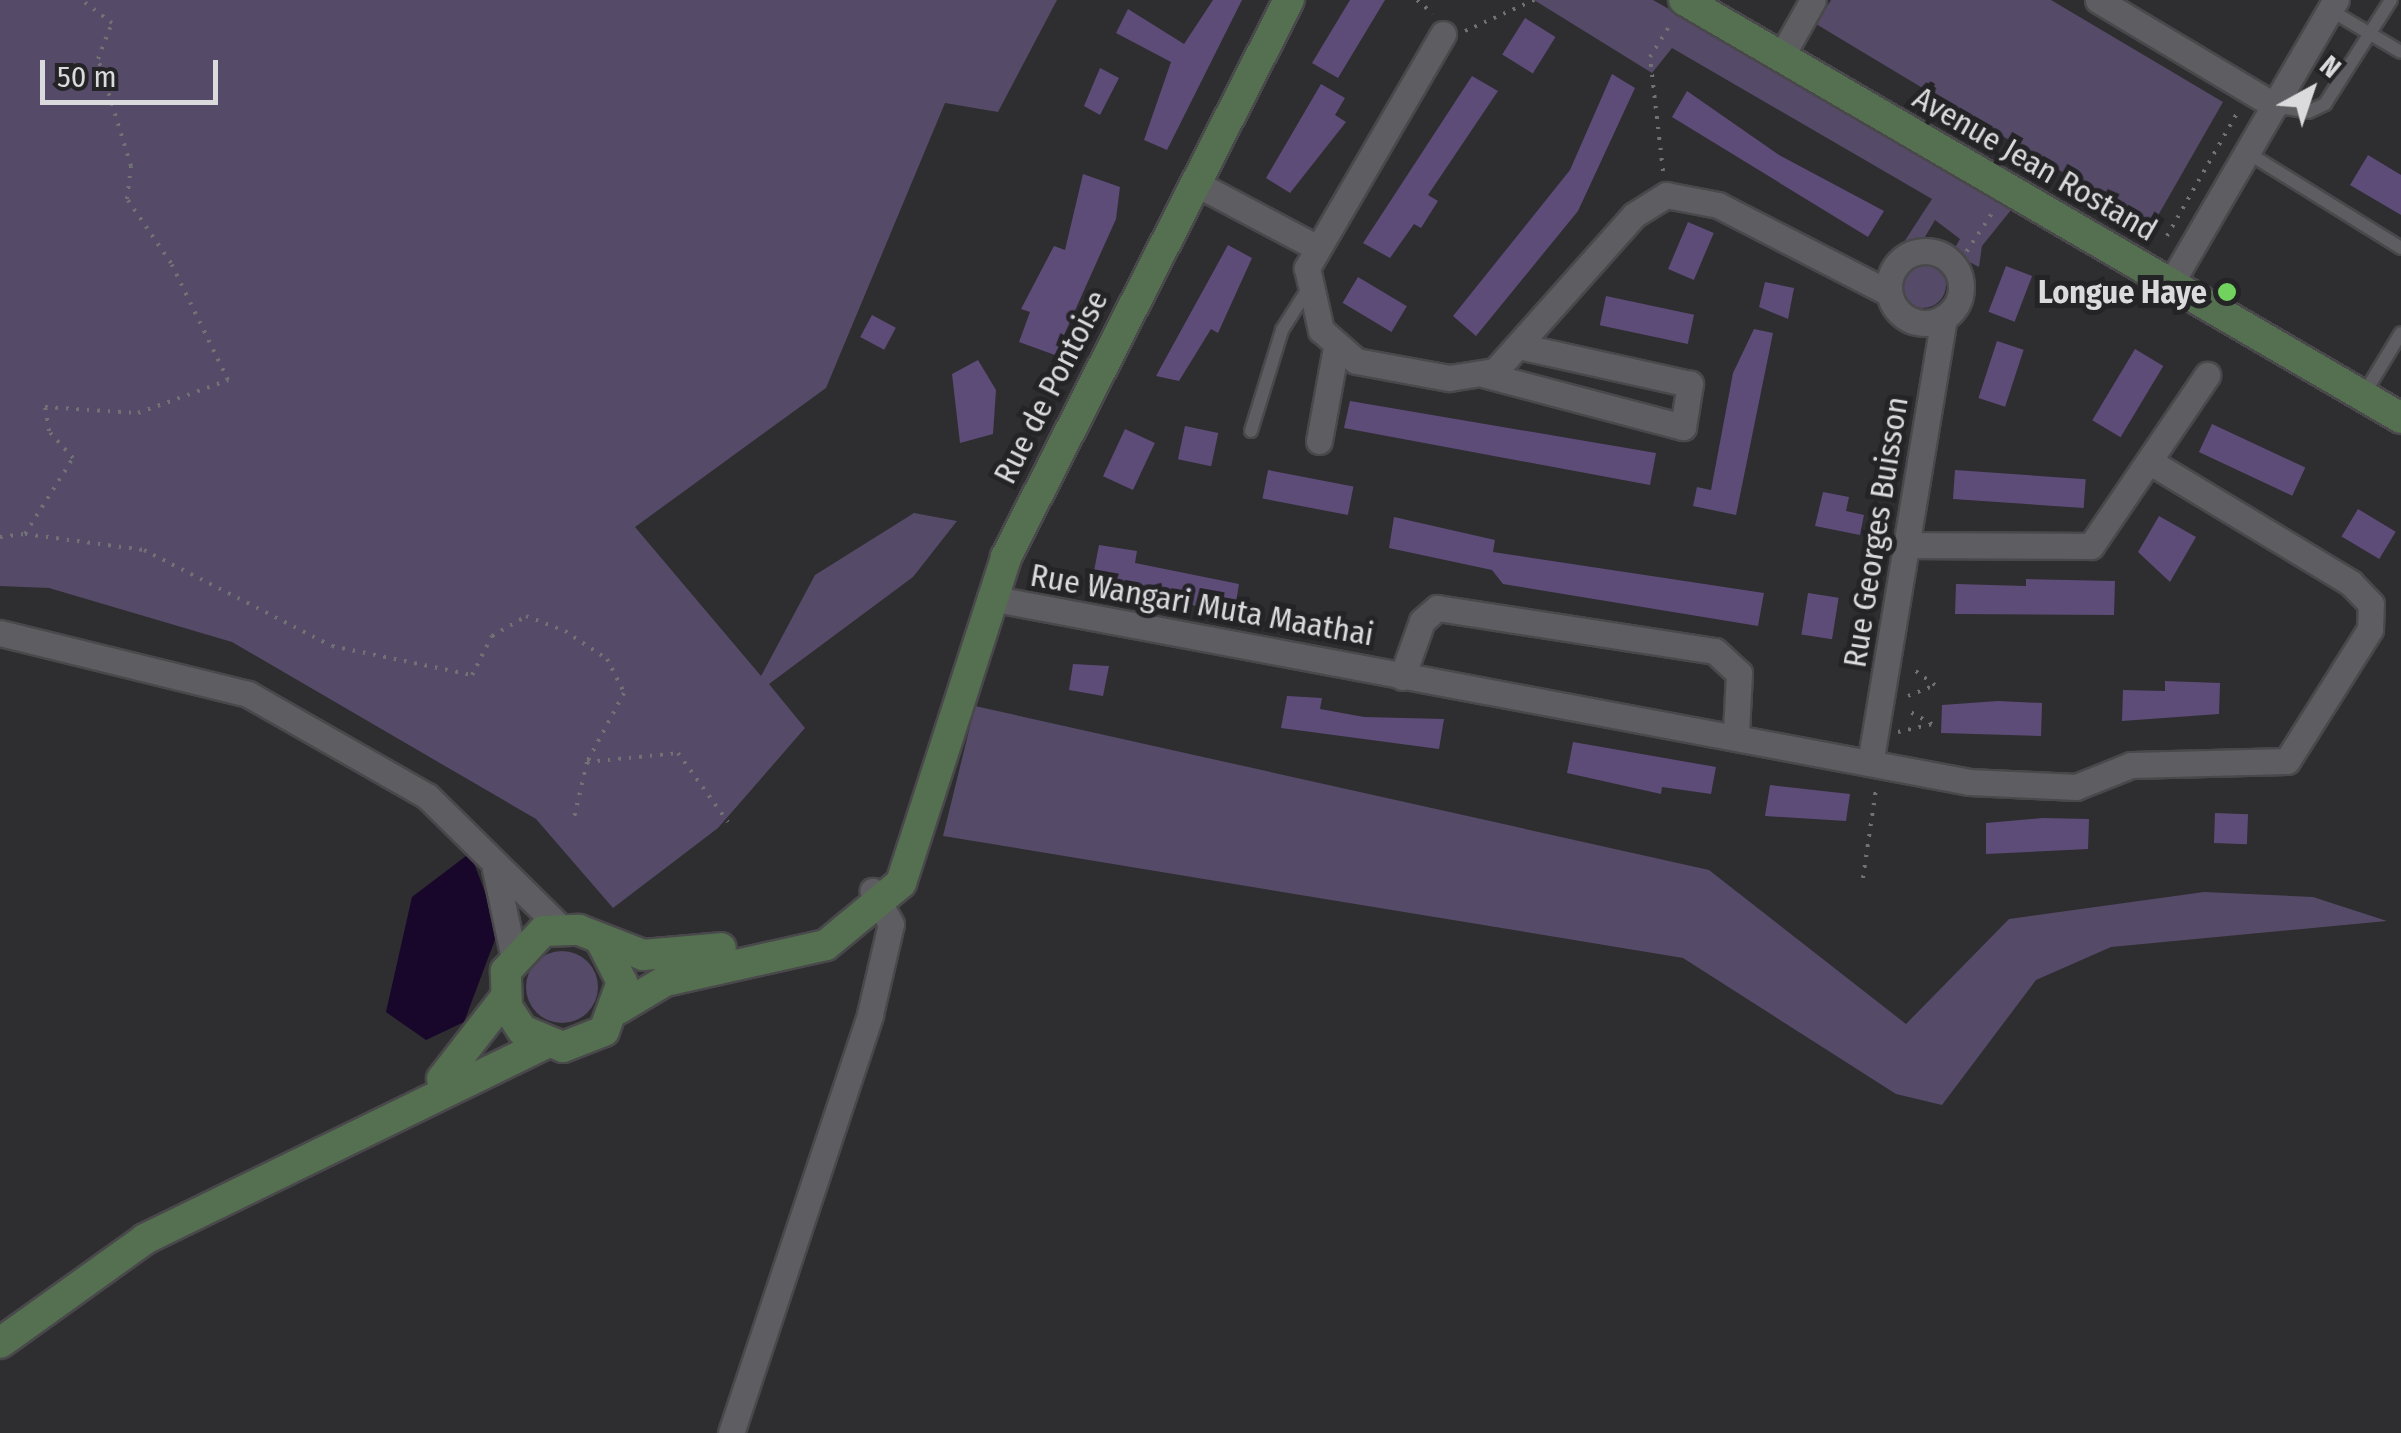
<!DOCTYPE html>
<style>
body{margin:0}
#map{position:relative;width:2401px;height:1433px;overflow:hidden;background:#2e2d30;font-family:"Fira Sans Condensed",sans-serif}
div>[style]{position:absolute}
.green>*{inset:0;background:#554a67}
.round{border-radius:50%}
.water>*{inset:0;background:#18062b}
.building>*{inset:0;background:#5d4c78;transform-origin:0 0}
.path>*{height:4px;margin-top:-2px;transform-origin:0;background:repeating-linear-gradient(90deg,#727174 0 2.5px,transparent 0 10.5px)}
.roads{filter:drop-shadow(2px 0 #49484b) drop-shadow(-2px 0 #49484b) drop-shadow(0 2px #49484b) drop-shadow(0 -2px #49484b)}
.lane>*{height:12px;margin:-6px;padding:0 6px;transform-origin:6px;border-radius:6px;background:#5e5d61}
.street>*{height:25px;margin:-12.5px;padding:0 12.5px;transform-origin:12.5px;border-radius:12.5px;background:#5e5d61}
.street>.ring{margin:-12.5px;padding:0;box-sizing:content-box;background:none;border:25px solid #5e5d61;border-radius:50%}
.secondary>*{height:30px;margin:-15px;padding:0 15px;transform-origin:15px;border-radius:15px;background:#557050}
.dots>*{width:28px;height:28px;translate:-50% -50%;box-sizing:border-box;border:5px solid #242326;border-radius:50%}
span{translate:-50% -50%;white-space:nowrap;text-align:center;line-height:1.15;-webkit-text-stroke:10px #242326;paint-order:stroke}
.street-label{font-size:32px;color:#dbdadc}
.poi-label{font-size:32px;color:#dbdadc;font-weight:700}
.right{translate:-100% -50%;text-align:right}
.north{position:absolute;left:2261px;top:40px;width:100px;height:100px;-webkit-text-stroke:8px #242326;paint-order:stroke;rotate:40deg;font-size:28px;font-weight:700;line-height:40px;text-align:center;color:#dbdadc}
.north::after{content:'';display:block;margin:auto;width:35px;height:45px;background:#dbdadc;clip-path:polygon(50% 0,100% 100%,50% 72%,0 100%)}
.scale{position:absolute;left:40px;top:60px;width:178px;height:45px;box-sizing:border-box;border:5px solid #dbdadc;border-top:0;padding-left:12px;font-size:30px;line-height:35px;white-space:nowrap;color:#dbdadc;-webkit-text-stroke:8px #242326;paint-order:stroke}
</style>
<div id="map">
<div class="green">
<i style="clip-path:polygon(0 0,1057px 0,998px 112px,945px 103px,826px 388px,635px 527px,761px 676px,815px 575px,914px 513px,957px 521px,913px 577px,769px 684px,805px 728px,718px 828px,613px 908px,536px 819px,232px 642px,49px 588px,0 586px)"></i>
<i style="clip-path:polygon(1534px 0,1653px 0,2015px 205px,1982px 246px,1979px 267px,1952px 253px,1960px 239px,1935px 220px,1922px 242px,1904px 242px,1932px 199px,1672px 48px,1652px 73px)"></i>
<i style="clip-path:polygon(1831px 0,2051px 0,2223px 102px,2152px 226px,1816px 24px)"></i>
<i class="round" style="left:1900px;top:262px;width:46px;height:46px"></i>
<i style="clip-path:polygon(975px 706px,1709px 870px,1906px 1024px,2009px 919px,2204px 892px,2313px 897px,2387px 921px,2111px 947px,2036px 980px,1942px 1105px,1896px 1094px,1683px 958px,943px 836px)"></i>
<i class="round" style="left:526px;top:951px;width:72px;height:72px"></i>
</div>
<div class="water">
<i style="clip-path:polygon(470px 853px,499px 929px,464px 1022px,426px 1040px,386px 1012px,412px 897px)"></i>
</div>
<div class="building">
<i style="clip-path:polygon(1213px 0,1242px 0,1167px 150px,1144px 140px,1171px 62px,1116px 33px,1128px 9px,1184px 44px)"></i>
<i style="clip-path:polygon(1350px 0,1385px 0,1338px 78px,1312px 63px)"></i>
<i style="left:1525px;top:18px;width:36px;height:43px;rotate:32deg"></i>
<i style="clip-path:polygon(1100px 68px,1119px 78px,1100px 115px,1084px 106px)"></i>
<i style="clip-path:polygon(1612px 74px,1635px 88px,1578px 211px,1476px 336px,1453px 316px,1570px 170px)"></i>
<i style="clip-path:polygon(1472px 76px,1498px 91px,1428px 195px,1438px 201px,1421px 228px,1414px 224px,1390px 258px,1363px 243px)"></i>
<i style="clip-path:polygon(1321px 84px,1345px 98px,1335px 115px,1346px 122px,1290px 193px,1266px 178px)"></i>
<i style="clip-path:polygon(1687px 91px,1779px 155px,1884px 211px,1868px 237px,1672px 117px)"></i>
<i style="clip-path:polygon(2368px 155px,2401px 175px,2401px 215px,2350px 185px)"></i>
<i style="clip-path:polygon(1083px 174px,1120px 187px,1116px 219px,1055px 355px,1019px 342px,1030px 312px,1021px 309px,1054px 246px,1065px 250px)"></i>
<i style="left:1688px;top:222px;width:28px;height:51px;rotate:23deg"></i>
<i style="clip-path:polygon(1228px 245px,1252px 258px,1218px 333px,1211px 329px,1179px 381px,1156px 376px)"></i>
<i style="left:2006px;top:266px;width:28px;height:49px;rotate:21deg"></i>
<i style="left:1358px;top:277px;width:57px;height:30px;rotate:31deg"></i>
<i style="clip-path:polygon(1765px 282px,1794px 288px,1788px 319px,1759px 307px)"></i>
<i style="left:1606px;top:296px;width:90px;height:30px;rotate:12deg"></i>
<i style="left:872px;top:315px;width:27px;height:25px;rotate:28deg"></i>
<i style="clip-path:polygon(1754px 329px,1773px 333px,1736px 515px,1693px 506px,1697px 487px,1711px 490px,1733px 373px)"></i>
<i style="left:1997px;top:341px;width:28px;height:60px;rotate:18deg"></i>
<i style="left:2135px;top:349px;width:33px;height:83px;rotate:31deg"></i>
<i style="clip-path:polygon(978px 360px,996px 390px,993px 434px,960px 443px,952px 374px)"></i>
<i style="clip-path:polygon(1350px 401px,1656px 453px,1650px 485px,1344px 428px)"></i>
<i style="left:2212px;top:424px;width:103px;height:31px;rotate:25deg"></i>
<i style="left:1185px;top:426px;width:34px;height:34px;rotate:12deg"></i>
<i style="left:1125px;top:429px;width:33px;height:52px;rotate:25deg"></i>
<i style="left:1268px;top:470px;width:87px;height:29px;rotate:11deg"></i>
<i style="left:1955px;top:470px;width:131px;height:29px;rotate:4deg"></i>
<i style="clip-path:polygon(1823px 492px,1849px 497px,1846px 511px,1864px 515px,1860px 535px,1815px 526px)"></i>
<i style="left:2358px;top:509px;width:44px;height:32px;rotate:31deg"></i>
<i style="clip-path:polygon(2159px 516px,2196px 537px,2170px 582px,2138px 552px)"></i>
<i style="clip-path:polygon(1394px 517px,1495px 540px,1493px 552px,1764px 593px,1758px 626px,1503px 584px,1492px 570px,1389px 548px)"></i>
<i style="clip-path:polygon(1099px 545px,1137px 551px,1135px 563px,1239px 584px,1234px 614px,1117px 589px,1118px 580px,1093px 576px)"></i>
<i style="clip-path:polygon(2026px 579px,2115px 581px,2114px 615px,1955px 614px,1956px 584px,2026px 586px)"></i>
<i style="left:1808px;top:593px;width:31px;height:42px;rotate:9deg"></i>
<i style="clip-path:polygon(1073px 664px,1109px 666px,1103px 696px,1069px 690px)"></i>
<i style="clip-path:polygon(2165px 681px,2220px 683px,2219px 714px,2122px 721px,2123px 690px,2165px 691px)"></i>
<i style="clip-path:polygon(1287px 696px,1322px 698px,1320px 709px,1364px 717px,1444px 719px,1439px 749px,1281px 728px)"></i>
<i style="clip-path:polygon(1998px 701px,2042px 703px,2041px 736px,1941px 733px,1942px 705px)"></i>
<i style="clip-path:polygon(1573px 742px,1716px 767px,1711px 794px,1662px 787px,1661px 794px,1567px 773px)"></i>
<i style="clip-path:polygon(1770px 785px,1850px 794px,1846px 821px,1765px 816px)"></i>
<i style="left:2215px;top:813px;width:33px;height:30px;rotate:2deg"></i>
<i style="clip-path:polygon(2043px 818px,2089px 819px,2088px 849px,1986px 854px,1986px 823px)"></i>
</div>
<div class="path">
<i style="left:1417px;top:0;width:21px;rotate:41deg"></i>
<i style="left:1465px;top:31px;width:76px;rotate:-24.2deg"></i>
<i style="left:1663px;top:171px;width:115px;rotate:-96.5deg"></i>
<i style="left:1650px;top:57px;width:41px;rotate:-57.8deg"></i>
<i style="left:2167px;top:236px;width:145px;rotate:-60.3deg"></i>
<i style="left:1955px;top:269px;width:71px;rotate:-56.5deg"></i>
<i style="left:25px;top:534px;width:120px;rotate:7.7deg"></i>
<i style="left:144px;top:550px;width:211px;rotate:27.1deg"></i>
<i style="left:332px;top:646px;width:143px;rotate:11.7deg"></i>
<i style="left:472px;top:675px;width:44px;rotate:-62.9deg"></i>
<i style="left:492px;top:636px;width:39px;rotate:-30deg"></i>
<i style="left:526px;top:616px;width:42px;rotate:21deg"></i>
<i style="left:565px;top:631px;width:50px;rotate:33.7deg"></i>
<i style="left:607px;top:659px;width:38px;rotate:63deg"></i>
<i style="left:624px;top:693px;width:78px;rotate:118.2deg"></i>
<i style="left:587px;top:762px;width:62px;rotate:103.1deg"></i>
<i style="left:0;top:537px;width:25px;rotate:-7deg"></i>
<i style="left:25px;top:534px;width:90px;rotate:-57.7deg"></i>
<i style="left:73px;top:458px;width:36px;rotate:-132deg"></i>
<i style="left:49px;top:431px;width:24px;rotate:-99deg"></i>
<i style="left:45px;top:407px;width:93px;rotate:3.7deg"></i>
<i style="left:138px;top:413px;width:96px;rotate:-20.1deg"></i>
<i style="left:228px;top:380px;width:130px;rotate:-116deg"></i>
<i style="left:171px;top:263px;width:78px;rotate:-124.5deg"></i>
<i style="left:127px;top:199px;width:33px;rotate:-83deg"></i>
<i style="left:131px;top:166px;width:112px;rotate:-107.1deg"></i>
<i style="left:98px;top:59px;width:39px;rotate:-69deg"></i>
<i style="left:112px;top:23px;width:38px;rotate:-143deg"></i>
<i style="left:1908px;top:696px;width:29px;rotate:-22deg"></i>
<i style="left:1935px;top:685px;width:31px;rotate:-144deg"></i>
<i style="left:1898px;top:732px;width:35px;rotate:-13deg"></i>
<i style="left:1932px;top:724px;width:31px;rotate:-151deg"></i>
<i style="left:587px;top:762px;width:91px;rotate:-5.6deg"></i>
<i style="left:678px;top:753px;width:85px;rotate:54.1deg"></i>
<i style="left:1863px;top:878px;width:90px;rotate:-81.7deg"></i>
</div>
<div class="roads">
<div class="lane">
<i style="left:2330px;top:10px;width:82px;rotate:30.6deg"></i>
<i style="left:2275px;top:106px;width:34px;rotate:10deg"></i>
<i style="left:2308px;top:112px;width:19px;rotate:-25deg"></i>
<i style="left:2325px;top:104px;width:123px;rotate:-57.6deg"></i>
<i style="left:2248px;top:153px;width:180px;rotate:31.8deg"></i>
<i style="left:2364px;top:394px;width:71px;rotate:-58.8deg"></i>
<i style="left:1251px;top:431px;width:106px;rotate:-72.9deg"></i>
<i style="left:1282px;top:330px;width:45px;rotate:-57.7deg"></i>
</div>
<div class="street">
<i style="left:2098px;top:0;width:206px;rotate:30.9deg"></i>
<i style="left:1443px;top:34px;width:271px;rotate:120.2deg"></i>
<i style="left:1307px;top:268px;width:64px;rotate:77.3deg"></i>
<i style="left:1321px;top:330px;width:47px;rotate:41.5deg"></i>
<i style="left:1356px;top:361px;width:95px;rotate:10.4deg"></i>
<i style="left:1449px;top:378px;width:47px;rotate:-8.7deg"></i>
<i style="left:1495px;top:371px;width:209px;rotate:-48.3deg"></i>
<i style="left:1634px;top:215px;width:38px;rotate:-32deg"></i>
<i style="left:1666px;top:195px;width:53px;rotate:10.9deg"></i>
<i style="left:1718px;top:205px;width:192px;rotate:27.2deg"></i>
<i style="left:1781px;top:57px;width:65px;rotate:-60.7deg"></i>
<i style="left:1195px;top:183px;width:137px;rotate:27.9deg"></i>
<i class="ring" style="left:1889px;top:251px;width:47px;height:47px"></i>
<i style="left:2171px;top:283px;width:328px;rotate:-59.8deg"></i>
<i style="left:1486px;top:375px;width:204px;rotate:14.8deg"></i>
<i style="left:1683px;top:427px;width:44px;rotate:-80.8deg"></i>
<i style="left:1690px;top:384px;width:171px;rotate:-167.5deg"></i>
<i style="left:1319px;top:441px;width:96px;rotate:-79.7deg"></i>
<i style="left:1909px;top:545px;width:182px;rotate:0.3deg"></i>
<i style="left:2091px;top:546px;width:207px;rotate:-55.8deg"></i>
<i style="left:990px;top:598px;width:996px;rotate:10.64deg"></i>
<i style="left:1969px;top:782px;width:107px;rotate:2.7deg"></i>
<i style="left:2076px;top:787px;width:59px;rotate:-21.8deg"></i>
<i style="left:2131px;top:765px;width:156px;rotate:-1.5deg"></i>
<i style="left:2287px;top:761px;width:156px;rotate:-57.8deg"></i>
<i style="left:2370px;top:629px;width:25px;rotate:-88deg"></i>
<i style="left:2371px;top:604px;width:29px;rotate:-134deg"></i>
<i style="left:2351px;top:583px;width:230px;rotate:-148.9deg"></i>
<i style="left:0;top:633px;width:255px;rotate:13.8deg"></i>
<i style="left:248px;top:694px;width:206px;rotate:29.7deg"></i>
<i style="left:427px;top:796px;width:188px;rotate:44.6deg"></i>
<i style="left:1402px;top:677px;width:59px;rotate:-70.3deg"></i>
<i style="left:1422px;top:621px;width:20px;rotate:-41deg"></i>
<i style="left:1437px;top:608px;width:281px;rotate:8.8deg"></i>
<i style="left:1715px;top:651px;width:33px;rotate:43deg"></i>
<i style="left:1739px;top:673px;width:60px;rotate:92.9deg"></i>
<i style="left:1871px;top:758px;width:447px;rotate:-80.6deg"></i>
<i style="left:495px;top:869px;width:87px;rotate:78deg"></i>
<i style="left:731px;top:1433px;width:441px;rotate:-71.6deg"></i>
<i style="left:870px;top:1014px;width:92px;rotate:-76.9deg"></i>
<i style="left:891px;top:924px;width:38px;rotate:-119deg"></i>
</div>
<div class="secondary">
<i style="left:1684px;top:0;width:830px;rotate:30.24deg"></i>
<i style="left:602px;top:943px;width:44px;rotate:62.9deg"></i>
<i style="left:622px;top:982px;width:52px;rotate:110.2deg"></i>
<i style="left:604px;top:1031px;width:44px;rotate:158.7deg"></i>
<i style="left:563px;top:1047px;width:44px;rotate:-157.5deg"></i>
<i style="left:522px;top:1030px;width:27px;rotate:-123deg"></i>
<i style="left:507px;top:1007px;width:36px;rotate:-92deg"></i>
<i style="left:506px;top:971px;width:54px;rotate:-47.2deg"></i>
<i style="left:543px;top:931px;width:36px;rotate:-2deg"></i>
<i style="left:579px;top:930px;width:69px;rotate:21.3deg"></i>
<i style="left:643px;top:955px;width:78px;rotate:-5.1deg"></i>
<i style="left:618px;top:1009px;width:55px;rotate:-30.8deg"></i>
<i style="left:665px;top:981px;width:165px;rotate:-12.6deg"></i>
<i style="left:826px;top:945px;width:97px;rotate:-39.6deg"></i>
<i style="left:901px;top:883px;width:342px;rotate:-72.1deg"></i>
<i style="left:1006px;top:557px;width:625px;rotate:-63.07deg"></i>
<i style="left:442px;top:1079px;width:103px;rotate:-52.1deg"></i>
<i style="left:0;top:1343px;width:178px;rotate:-35.6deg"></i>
<i style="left:145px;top:1239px;width:445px;rotate:-26deg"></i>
</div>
</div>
<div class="dots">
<i style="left:2227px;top:292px;background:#72d25e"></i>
</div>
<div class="street-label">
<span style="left:2035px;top:164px;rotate:30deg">Avenue Jean Rostand</span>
<span style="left:1051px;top:387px;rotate:-63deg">Rue de Pontoise</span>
<span style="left:1876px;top:532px;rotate:-81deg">Rue Georges Buisson</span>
<span style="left:1202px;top:605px;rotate:10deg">Rue Wangari Muta Maathai</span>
</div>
<div class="poi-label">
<span class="right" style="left:2207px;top:292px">Longue Haye</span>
</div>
<div class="north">N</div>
<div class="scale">50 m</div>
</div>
